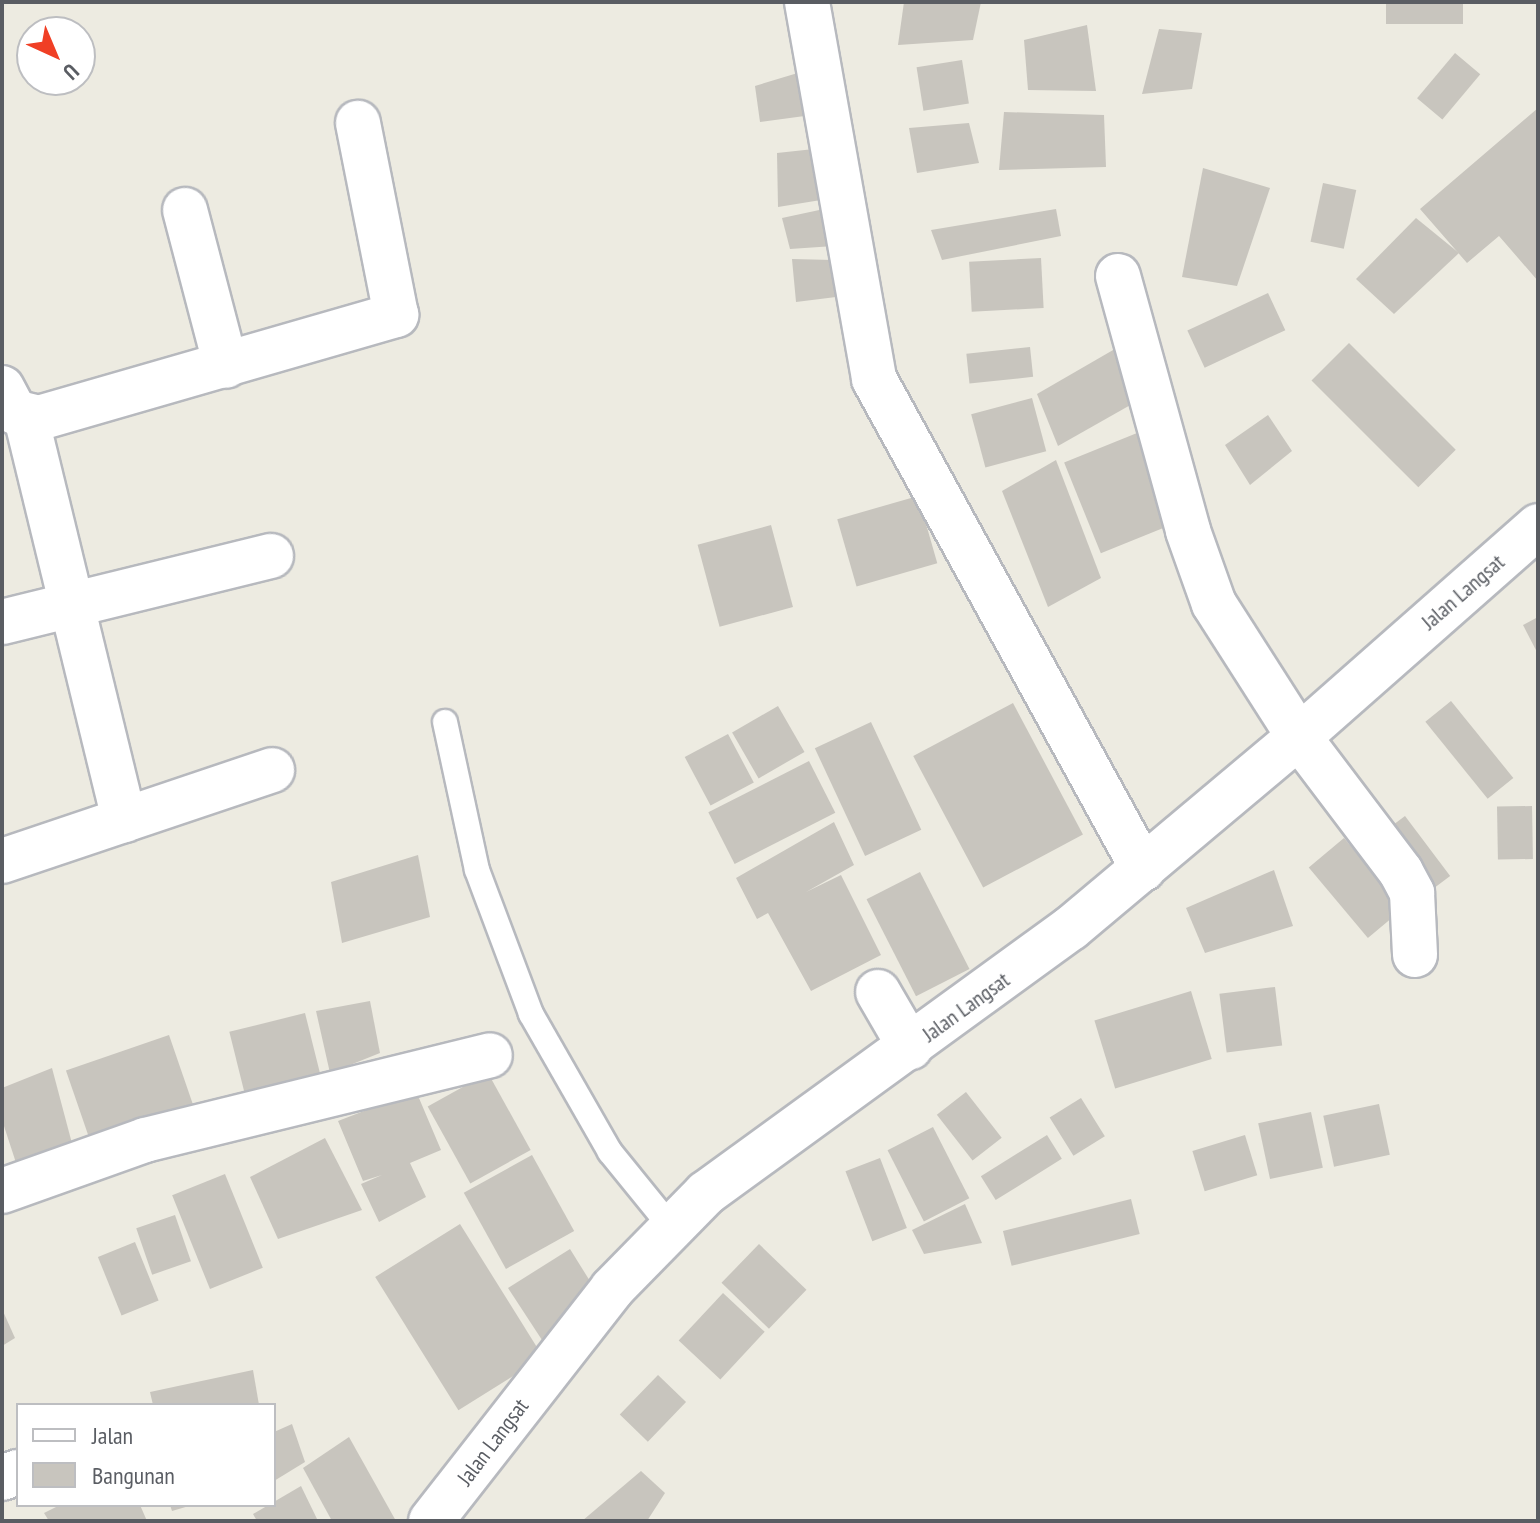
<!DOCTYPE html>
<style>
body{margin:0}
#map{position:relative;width:1540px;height:1523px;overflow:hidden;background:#edebe1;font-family:"PT Sans Narrow",sans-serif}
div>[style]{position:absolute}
.building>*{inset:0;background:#c8c5be;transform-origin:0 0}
.roads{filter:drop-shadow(2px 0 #b7b9be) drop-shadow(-2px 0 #b7b9be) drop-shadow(0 2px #b7b9be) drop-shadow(0 -2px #b7b9be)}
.lane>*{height:24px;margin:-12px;padding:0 12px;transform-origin:12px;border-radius:12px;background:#fff}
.street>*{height:44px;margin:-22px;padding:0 22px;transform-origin:22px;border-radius:22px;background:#fff}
.secondary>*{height:44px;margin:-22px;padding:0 22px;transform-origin:22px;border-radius:22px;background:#fff}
span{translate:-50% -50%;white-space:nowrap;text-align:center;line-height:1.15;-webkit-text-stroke:6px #fff;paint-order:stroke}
.street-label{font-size:22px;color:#5a5d63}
.frame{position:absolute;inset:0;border:4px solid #5a5d63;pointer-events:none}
.legend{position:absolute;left:16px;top:1403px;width:260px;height:104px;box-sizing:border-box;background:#fff;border:2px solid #bdbec1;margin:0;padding:10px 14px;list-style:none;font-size:24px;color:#5a5d63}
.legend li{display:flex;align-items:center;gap:16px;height:40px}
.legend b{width:40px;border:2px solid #bdbec1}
.north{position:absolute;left:16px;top:16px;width:80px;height:80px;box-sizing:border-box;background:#fff;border:2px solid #bdbec1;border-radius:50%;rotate:136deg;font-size:22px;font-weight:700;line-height:32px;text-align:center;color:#5a5d63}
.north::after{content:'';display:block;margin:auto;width:28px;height:36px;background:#f03f25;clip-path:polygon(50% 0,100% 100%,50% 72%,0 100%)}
</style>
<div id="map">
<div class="building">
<i style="clip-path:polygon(904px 2px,981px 2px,973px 40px,898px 45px)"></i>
<i style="left:1386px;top:2px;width:77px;height:22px"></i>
<i style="clip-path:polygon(1087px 25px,1096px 91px,1028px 90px,1024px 40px)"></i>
<i style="clip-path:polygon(1159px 29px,1202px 33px,1192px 89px,1142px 94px)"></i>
<i style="left:1455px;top:53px;width:33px;height:59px;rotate:40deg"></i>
<i style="left:962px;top:60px;width:44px;height:46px;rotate:81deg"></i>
<i style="clip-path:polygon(801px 72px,812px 115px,760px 122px,755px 86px)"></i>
<i style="clip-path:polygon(1538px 108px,1538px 281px,1499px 236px,1467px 263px,1420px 209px)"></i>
<i style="clip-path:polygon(1004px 112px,1104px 115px,1106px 167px,999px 170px)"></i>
<i style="clip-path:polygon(969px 123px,979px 163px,917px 173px,909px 128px)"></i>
<i style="clip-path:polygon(814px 149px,827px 199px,778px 207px,777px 153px)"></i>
<i style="clip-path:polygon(1203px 168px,1270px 188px,1237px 286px,1182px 277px)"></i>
<i style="left:1323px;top:183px;width:34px;height:60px;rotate:12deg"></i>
<i style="clip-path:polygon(824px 209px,834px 246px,790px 249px,782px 218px)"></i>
<i style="clip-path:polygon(1056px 209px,1061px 236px,942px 260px,931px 230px)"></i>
<i style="clip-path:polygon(1416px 218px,1459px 253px,1394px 314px,1356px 279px)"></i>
<i style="left:1041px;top:258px;width:50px;height:72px;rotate:87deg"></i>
<i style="clip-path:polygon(792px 259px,833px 260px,844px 296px,796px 302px)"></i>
<i style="left:1268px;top:293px;width:41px;height:89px;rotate:65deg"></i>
<i style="left:1349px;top:343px;width:151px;height:53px;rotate:45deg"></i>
<i style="clip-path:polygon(1120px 346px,1141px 399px,1058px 446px,1037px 394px)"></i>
<i style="left:1030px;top:347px;width:30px;height:64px;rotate:84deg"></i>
<i style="left:1032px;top:398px;width:55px;height:63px;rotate:75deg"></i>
<i style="clip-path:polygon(1268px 415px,1292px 451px,1250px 485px,1225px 445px)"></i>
<i style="left:1142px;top:431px;width:98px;height:84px;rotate:68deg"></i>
<i style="clip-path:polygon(1056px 460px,1101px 578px,1048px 607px,1002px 491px)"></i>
<i style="left:918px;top:496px;width:70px;height:84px;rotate:74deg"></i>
<i style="left:771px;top:525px;width:85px;height:76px;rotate:75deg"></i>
<i style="clip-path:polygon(1538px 617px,1538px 654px,1523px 625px)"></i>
<i style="left:1451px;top:701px;width:99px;height:33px;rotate:51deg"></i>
<i style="left:1013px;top:703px;width:149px;height:113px;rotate:62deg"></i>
<i style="left:778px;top:706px;width:53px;height:53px;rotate:60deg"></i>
<i style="left:871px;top:722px;width:119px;height:62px;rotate:65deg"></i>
<i style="left:728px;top:734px;width:55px;height:49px;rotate:62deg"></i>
<i style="left:809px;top:761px;width:58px;height:113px;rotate:63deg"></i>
<i style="left:1532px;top:806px;width:53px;height:35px;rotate:89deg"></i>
<i style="left:1405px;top:816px;width:75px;height:33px;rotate:53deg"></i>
<i style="clip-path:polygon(834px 822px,854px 865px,806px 892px,841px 875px,881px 955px,811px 991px,768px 913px,757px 919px,736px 878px)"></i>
<i style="left:1344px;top:838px;width:92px;height:46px;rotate:50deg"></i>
<i style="clip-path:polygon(418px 855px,430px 917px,342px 943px,331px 882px)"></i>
<i style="clip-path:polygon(1274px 870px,1293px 926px,1205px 953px,1186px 908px)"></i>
<i style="left:920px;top:872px;width:109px;height:60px;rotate:63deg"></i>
<i style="left:1275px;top:987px;width:59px;height:56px;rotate:83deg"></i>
<i style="left:1191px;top:991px;width:71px;height:101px;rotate:73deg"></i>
<i style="clip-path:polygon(370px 1001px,380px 1053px,330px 1073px,316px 1011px)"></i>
<i style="left:305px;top:1013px;width:63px;height:78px;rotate:76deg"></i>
<i style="left:169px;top:1035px;width:77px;height:109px;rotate:71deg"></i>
<i style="clip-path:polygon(52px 1068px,74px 1151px,20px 1175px,2px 1120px,2px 1088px)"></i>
<i style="left:488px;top:1073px;width:88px;height:69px;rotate:61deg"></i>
<i style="clip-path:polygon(416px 1091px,441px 1150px,410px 1163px,426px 1197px,379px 1222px,361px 1184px,382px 1175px,363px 1181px,338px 1121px)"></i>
<i style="left:966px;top:1092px;width:58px;height:37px;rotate:52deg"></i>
<i style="left:1081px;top:1098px;width:45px;height:37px;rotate:58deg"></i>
<i style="left:1379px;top:1104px;width:52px;height:57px;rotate:78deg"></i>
<i style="left:1311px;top:1112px;width:57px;height:54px;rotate:78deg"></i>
<i style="left:933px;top:1127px;width:80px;height:51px;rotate:63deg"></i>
<i style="left:1047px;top:1135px;width:28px;height:78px;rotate:58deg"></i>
<i style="left:1245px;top:1135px;width:42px;height:55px;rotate:73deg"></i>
<i style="clip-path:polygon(325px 1138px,362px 1210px,278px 1239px,250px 1177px)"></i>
<i style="left:532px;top:1155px;width:87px;height:78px;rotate:61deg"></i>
<i style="left:880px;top:1158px;width:75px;height:37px;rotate:69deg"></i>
<i style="left:225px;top:1174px;width:101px;height:57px;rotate:68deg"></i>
<i style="left:1131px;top:1199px;width:36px;height:132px;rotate:76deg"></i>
<i style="clip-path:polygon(965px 1204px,982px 1243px,924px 1254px,912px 1230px)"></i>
<i style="left:175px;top:1215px;width:49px;height:41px;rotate:71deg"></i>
<i style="left:460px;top:1224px;width:157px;height:100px;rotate:58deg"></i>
<i style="left:135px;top:1242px;width:63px;height:40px;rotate:68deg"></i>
<i style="left:759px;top:1244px;width:66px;height:54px;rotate:44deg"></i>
<i style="clip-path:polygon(570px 1249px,598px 1294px,542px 1340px,508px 1288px)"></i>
<i style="left:723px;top:1293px;width:57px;height:65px;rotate:43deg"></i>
<i style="clip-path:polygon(2px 1309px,15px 1338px,2px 1346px)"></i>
<i style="clip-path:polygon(253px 1370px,259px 1405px,153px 1405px,150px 1392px)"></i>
<i style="left:658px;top:1375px;width:39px;height:55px;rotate:44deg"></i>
<i style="clip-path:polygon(292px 1424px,305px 1462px,274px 1481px,274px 1432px)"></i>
<i style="clip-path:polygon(349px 1437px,396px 1521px,332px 1521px,303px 1468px)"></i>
<i style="clip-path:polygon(641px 1471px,665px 1493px,647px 1521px,582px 1521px)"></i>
<i style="clip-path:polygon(301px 1486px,318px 1521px,257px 1521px,253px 1514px)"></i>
<i style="clip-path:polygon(60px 1505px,140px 1505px,147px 1521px,49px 1521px,44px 1513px)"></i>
<i style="clip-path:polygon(170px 1505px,189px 1505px,189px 1506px,172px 1511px)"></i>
</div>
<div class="roads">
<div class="lane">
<i style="left:445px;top:722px;width:151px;rotate:77.8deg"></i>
<i style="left:477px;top:870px;width:154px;rotate:69.4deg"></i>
<i style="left:531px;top:1014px;width:159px;rotate:60.2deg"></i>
<i style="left:610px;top:1152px;width:97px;rotate:50.9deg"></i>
</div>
<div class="street">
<i style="left:807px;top:2px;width:383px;rotate:79.9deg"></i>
<i style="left:874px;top:379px;width:559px;rotate:61.23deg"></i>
<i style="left:185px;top:210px;width:161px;rotate:75.3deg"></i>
<i style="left:1118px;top:276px;width:264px;rotate:74.6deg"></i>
<i style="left:1188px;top:531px;width:77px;rotate:70.4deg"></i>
<i style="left:1214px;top:604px;width:158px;rotate:57.4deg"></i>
<i style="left:1299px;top:737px;width:169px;rotate:52.9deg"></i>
<i style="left:1401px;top:872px;width:24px;rotate:62deg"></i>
<i style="left:1412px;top:893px;width:62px;rotate:87.2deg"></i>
<i style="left:2px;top:388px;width:27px;rotate:62deg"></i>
<i style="left:15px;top:412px;width:25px;rotate:14deg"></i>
<i style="left:39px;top:418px;width:372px;rotate:-16.1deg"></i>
<i style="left:396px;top:315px;width:196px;rotate:-101.2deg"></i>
<i style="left:26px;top:417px;width:415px;rotate:76.3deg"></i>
<i style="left:2px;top:622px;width:277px;rotate:-13.8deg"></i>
<i style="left:2px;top:861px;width:285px;rotate:-18.6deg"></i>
<i style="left:878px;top:992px;width:64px;rotate:59.8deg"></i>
<i style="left:2px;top:1191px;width:152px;rotate:-19.6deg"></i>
<i style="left:145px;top:1140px;width:355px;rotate:-13.8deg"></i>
<i style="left:2px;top:1478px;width:17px;rotate:-21deg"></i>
</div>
<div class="secondary">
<i style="left:431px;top:1521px;width:294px;rotate:-52deg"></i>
<i style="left:612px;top:1289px;width:134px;rotate:-45.6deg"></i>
<i style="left:706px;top:1193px;width:451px;rotate:-36deg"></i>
<i style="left:1071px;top:928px;width:297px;rotate:-40deg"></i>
<i style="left:1299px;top:737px;width:319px;rotate:-41.4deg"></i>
</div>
</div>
<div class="street-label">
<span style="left:1463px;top:592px;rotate:-41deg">Jalan Langsat</span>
<span style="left:966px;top:1007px;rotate:-36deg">Jalan Langsat</span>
<span style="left:493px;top:1442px;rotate:-53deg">Jalan Langsat</span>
</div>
<div class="frame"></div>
<ul class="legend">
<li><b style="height:10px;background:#fff"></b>Jalan</li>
<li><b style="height:22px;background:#c8c5be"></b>Bangunan</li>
</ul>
<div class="north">U</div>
</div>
